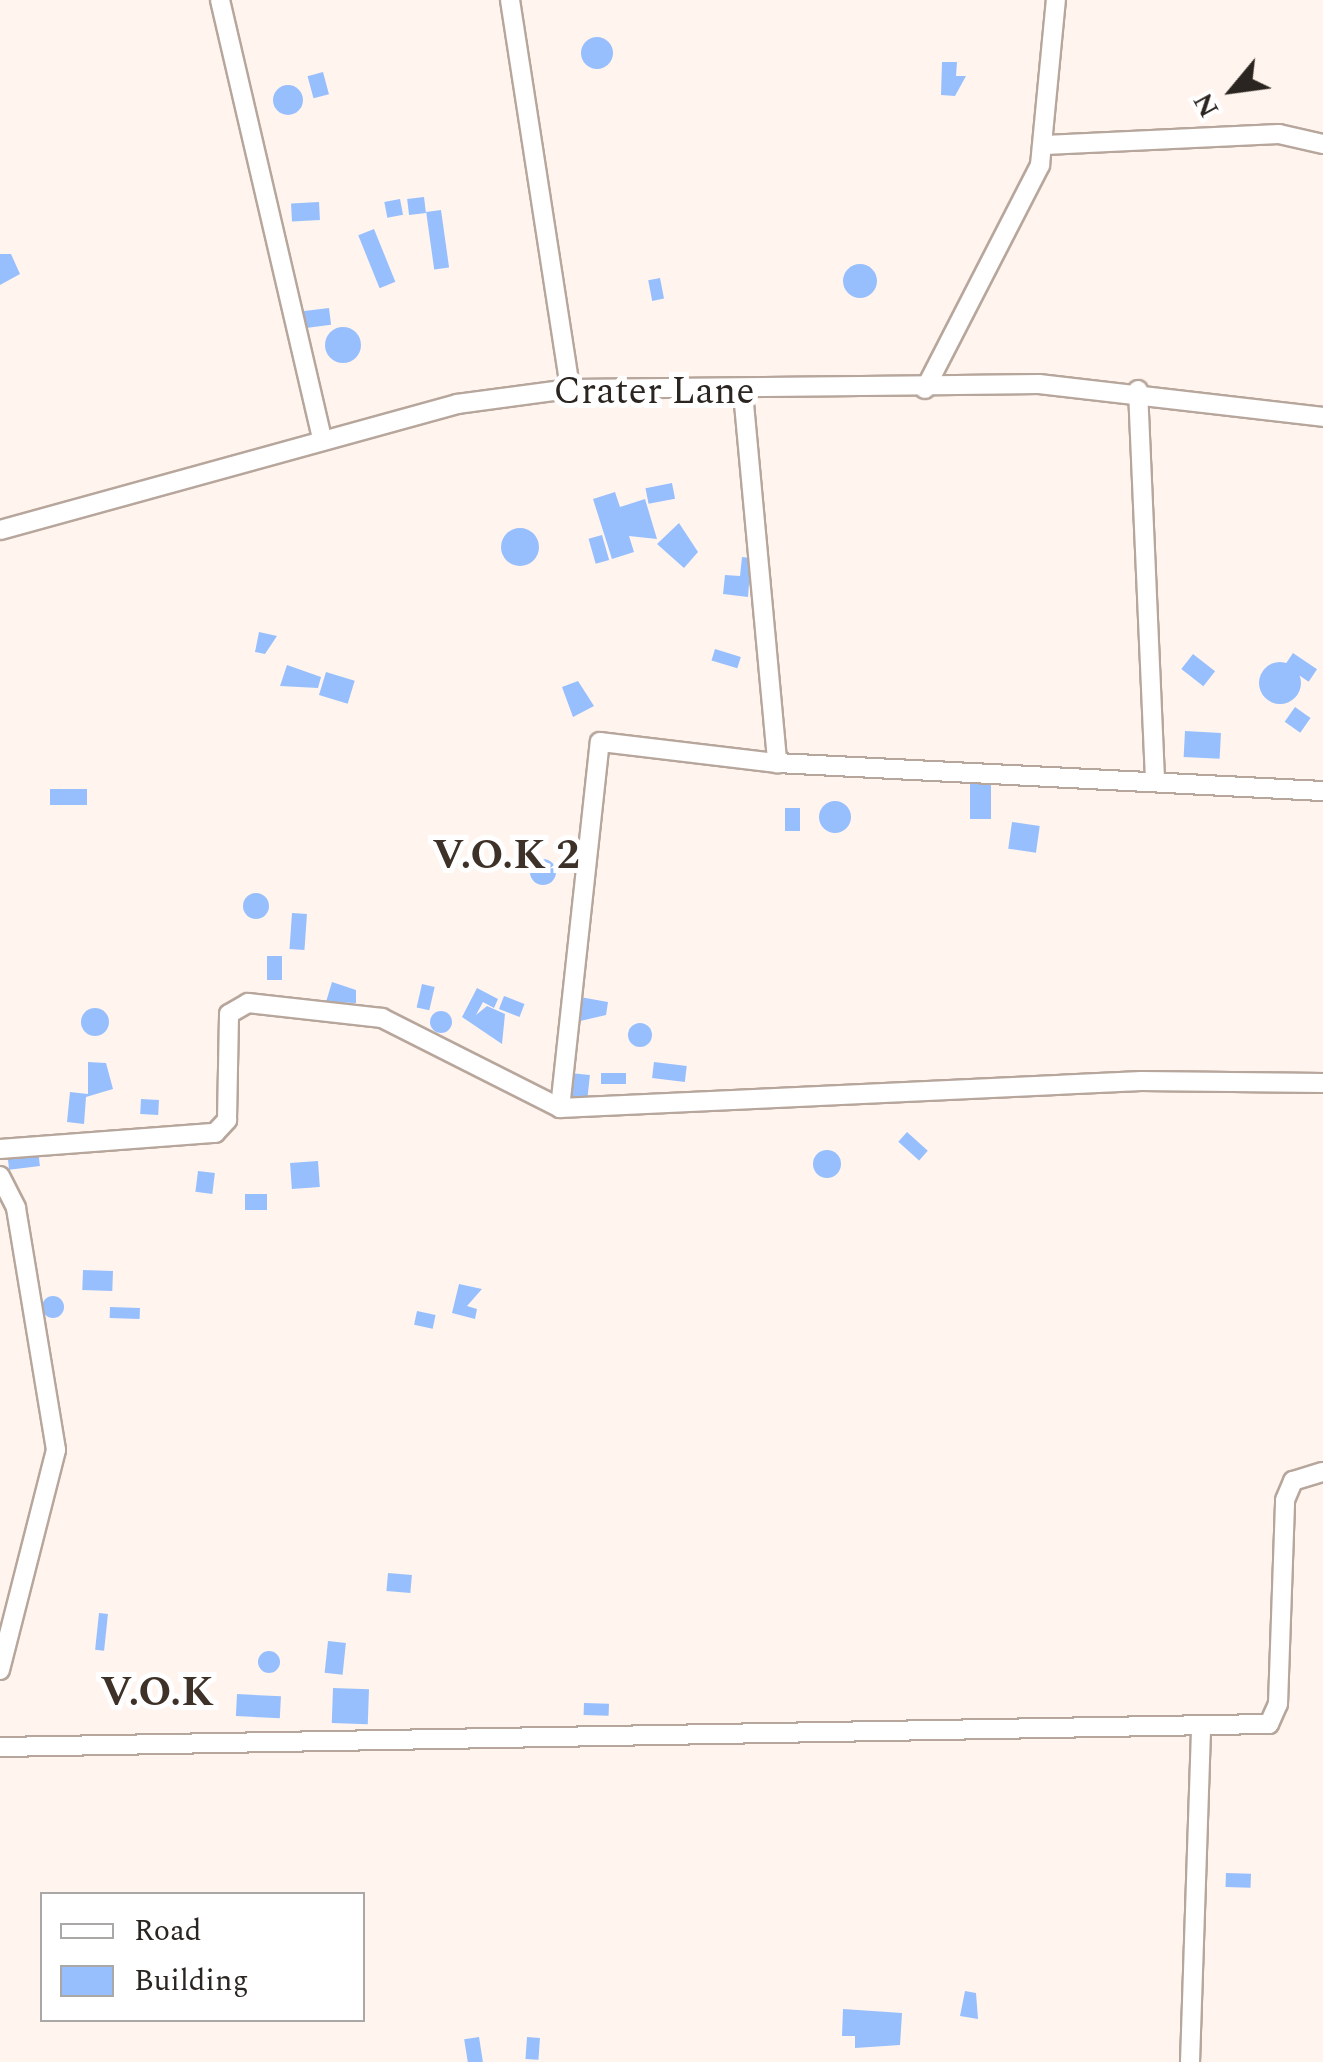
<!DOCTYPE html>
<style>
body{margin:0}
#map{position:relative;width:1323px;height:2062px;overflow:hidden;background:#fff4ee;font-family:Spectral,serif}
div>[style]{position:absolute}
.building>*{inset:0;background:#97bffd;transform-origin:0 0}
.round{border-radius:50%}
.roads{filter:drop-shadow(2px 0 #b7a69c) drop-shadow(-2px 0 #b7a69c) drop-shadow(0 2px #b7a69c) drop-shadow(0 -2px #b7a69c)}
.minor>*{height:18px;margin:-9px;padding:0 9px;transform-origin:9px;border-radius:9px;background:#fff}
span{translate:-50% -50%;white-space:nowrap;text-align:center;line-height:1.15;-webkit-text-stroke:10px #fff;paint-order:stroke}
.street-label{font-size:38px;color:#2b2521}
.quarter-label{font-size:42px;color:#3e3128;font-weight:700}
.legend{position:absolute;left:40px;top:1892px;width:325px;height:130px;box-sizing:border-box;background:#fff;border:2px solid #aaa8a6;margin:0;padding:12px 18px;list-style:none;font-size:30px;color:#2b2521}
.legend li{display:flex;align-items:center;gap:20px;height:50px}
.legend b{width:50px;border:2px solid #aaa8a6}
.north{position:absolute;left:1183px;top:40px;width:100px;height:100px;-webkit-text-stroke:8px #fff;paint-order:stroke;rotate:241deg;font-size:28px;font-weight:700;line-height:40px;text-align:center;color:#2b2521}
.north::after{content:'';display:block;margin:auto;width:35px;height:45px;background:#2b2521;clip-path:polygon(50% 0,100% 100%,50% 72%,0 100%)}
</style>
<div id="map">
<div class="building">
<i class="round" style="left:581px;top:37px;width:32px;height:32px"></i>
<i style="clip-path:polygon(942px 62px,957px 62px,956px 76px,966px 76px,955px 96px,941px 95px)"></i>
<i style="left:323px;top:72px;width:23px;height:16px;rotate:75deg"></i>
<i class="round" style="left:273px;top:85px;width:30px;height:30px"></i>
<i style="left:424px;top:197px;width:16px;height:17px;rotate:83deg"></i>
<i style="left:400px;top:199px;width:16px;height:16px;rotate:79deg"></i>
<i style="left:319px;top:202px;width:18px;height:28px;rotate:87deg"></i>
<i style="left:441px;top:210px;width:58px;height:15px;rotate:82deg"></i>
<i style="left:374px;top:229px;width:57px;height:17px;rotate:68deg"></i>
<i style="clip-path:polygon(0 254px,11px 254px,20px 274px,0 285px)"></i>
<i class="round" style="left:843px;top:264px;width:34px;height:34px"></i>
<i style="left:660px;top:278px;width:21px;height:12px;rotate:79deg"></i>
<i style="left:329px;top:308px;width:17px;height:31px;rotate:83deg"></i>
<i class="round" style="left:325px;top:327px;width:36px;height:36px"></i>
<i style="left:672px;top:483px;width:16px;height:27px;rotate:79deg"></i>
<i style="clip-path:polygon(615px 492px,620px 507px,645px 499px,657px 539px,629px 536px,634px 552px,612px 559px,593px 499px)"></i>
<i style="clip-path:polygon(679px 523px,698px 552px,684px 568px,657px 544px)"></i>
<i class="round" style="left:501px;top:528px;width:38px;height:38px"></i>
<i style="left:602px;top:535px;width:26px;height:14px;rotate:74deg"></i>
<i style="clip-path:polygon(742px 557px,751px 558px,748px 597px,723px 594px,725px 575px,740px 576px)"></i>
<i style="clip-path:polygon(259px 632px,277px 636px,265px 654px,255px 652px)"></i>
<i style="left:715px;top:649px;width:27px;height:12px;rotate:17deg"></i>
<i style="left:1293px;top:653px;width:29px;height:15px;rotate:34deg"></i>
<i style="left:1193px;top:654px;width:28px;height:19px;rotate:38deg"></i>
<i class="round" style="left:1259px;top:662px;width:42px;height:42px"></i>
<i style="clip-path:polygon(287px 665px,321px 677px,318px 688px,280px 686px)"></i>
<i style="left:326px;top:672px;width:30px;height:24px;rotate:17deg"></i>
<i style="clip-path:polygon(578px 681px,594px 706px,573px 717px,562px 687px)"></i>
<i style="left:1295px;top:707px;width:19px;height:18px;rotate:35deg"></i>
<i style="left:1185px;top:731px;width:36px;height:26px;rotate:3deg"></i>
<i style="left:970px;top:784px;width:21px;height:35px"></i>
<i style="left:50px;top:789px;width:37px;height:16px"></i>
<i class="round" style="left:819px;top:801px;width:32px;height:32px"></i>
<i style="left:785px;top:808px;width:15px;height:23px"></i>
<i style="left:1012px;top:822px;width:28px;height:27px;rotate:8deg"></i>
<i class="round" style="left:530px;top:859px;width:26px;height:26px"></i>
<i class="round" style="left:243px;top:893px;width:26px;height:26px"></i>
<i style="left:292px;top:913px;width:15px;height:36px;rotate:4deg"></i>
<i style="left:282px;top:956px;width:24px;height:15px;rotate:90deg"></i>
<i style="clip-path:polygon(332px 982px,356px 990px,356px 1003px,326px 1002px)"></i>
<i style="left:422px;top:984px;width:13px;height:24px;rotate:13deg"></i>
<i style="clip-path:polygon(477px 988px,498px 999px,494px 1008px,483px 1002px,476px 1015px,487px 1006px,505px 1014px,502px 1044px,462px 1017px)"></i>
<i style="left:504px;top:996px;width:22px;height:14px;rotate:21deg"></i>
<i style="clip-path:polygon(580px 997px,608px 1002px,606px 1015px,576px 1022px)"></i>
<i class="round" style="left:81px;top:1008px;width:28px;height:28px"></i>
<i class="round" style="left:430px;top:1011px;width:22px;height:22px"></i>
<i class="round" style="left:628px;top:1023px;width:24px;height:24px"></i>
<i style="clip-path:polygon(88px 1062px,106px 1063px,113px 1089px,86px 1097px,84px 1124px,67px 1122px,70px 1092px,88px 1094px)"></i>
<i style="left:654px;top:1062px;width:33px;height:16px;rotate:7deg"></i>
<i style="left:570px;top:1073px;width:20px;height:24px;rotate:6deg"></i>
<i style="left:626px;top:1073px;width:11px;height:25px;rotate:90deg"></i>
<i style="left:141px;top:1099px;width:18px;height:15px;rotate:3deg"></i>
<i style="left:907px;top:1132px;width:28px;height:13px;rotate:42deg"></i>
<i style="left:38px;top:1150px;width:16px;height:31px;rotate:83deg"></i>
<i class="round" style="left:813px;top:1150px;width:28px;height:28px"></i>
<i style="left:318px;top:1161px;width:26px;height:28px;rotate:86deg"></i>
<i style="left:198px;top:1171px;width:17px;height:21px;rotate:7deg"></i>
<i style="left:267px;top:1194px;width:16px;height:22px;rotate:90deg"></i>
<i style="left:83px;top:1270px;width:30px;height:20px;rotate:2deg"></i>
<i style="clip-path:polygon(459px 1284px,482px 1289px,467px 1306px,477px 1309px,475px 1319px,452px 1313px)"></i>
<i class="round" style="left:42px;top:1296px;width:22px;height:22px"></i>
<i style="left:110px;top:1307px;width:30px;height:11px;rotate:2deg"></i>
<i style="left:417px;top:1311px;width:19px;height:14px;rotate:12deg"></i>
<i style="left:388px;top:1573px;width:24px;height:18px;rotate:5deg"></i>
<i style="left:99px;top:1613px;width:9px;height:37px;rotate:6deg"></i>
<i style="left:328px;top:1641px;width:18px;height:32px;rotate:6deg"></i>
<i class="round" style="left:258px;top:1651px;width:22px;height:22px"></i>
<i style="left:333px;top:1688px;width:36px;height:35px;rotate:2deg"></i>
<i style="left:237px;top:1694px;width:44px;height:22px;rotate:3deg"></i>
<i style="left:584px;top:1703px;width:25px;height:12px;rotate:2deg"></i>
<i style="left:1226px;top:1873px;width:25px;height:14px;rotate:2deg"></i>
<i style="clip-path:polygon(965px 1991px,976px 1993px,978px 2019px,960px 2016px)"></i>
<i style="clip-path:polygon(843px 2009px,902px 2013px,900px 2045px,855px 2048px,855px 2036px,842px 2036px)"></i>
<i style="left:479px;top:2037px;width:25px;height:15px;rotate:81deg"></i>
<i style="left:527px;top:2037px;width:13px;height:22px;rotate:4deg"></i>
</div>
<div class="roads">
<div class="minor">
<i style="left:220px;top:0;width:450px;rotate:76.9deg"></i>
<i style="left:510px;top:0;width:394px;rotate:81.2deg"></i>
<i style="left:1045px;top:145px;width:234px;rotate:-2.7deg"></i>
<i style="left:1279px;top:134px;width:45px;rotate:12.8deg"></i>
<i style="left:925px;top:389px;width:252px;rotate:-62.8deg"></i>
<i style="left:1040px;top:165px;width:166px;rotate:-84.5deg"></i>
<i style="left:1138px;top:390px;width:389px;rotate:87.5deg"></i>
<i style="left:743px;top:393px;width:372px;rotate:84.7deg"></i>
<i style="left:0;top:530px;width:474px;rotate:-15.4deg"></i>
<i style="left:457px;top:404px;width:114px;rotate:-7.6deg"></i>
<i style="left:570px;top:389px;width:469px;rotate:-0.6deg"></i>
<i style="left:1039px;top:384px;width:286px;rotate:6.6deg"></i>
<i style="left:560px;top:1108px;width:368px;rotate:-83.8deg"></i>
<i style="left:600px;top:742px;width:178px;rotate:6.8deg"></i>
<i style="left:777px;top:763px;width:547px;rotate:2.94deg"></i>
<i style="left:0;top:1149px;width:216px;rotate:-4.3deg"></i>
<i style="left:215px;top:1133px;width:18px;rotate:-47deg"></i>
<i style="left:227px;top:1120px;width:106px;rotate:-88.9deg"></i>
<i style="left:229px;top:1014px;width:22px;rotate:-30deg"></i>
<i style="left:248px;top:1003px;width:135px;rotate:6.4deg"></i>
<i style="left:382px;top:1018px;width:199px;rotate:26.8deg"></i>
<i style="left:560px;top:1108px;width:582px;rotate:-2.66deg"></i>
<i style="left:1141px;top:1081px;width:182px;rotate:0.6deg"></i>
<i style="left:0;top:1176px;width:36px;rotate:63deg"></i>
<i style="left:16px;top:1208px;width:245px;rotate:80.6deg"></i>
<i style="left:56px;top:1450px;width:227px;rotate:104.3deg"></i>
<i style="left:0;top:1747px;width:1269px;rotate:-1.04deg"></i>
<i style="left:1269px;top:1724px;width:22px;rotate:-66deg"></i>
<i style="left:1278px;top:1704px;width:204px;rotate:-88deg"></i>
<i style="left:1285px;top:1500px;width:21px;rotate:-67deg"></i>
<i style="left:1293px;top:1481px;width:31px;rotate:-17deg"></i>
<i style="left:1190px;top:2062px;width:331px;rotate:-88.1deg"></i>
</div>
</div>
<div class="street-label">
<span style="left:654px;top:393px">Crater Lane</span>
</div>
<div class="quarter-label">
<span style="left:506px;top:856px">V.O.K 2</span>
<span style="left:157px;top:1693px">V.O.K</span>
</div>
<ul class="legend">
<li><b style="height:12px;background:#fff"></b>Road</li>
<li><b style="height:28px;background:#97bffd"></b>Building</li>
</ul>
<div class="north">N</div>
</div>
